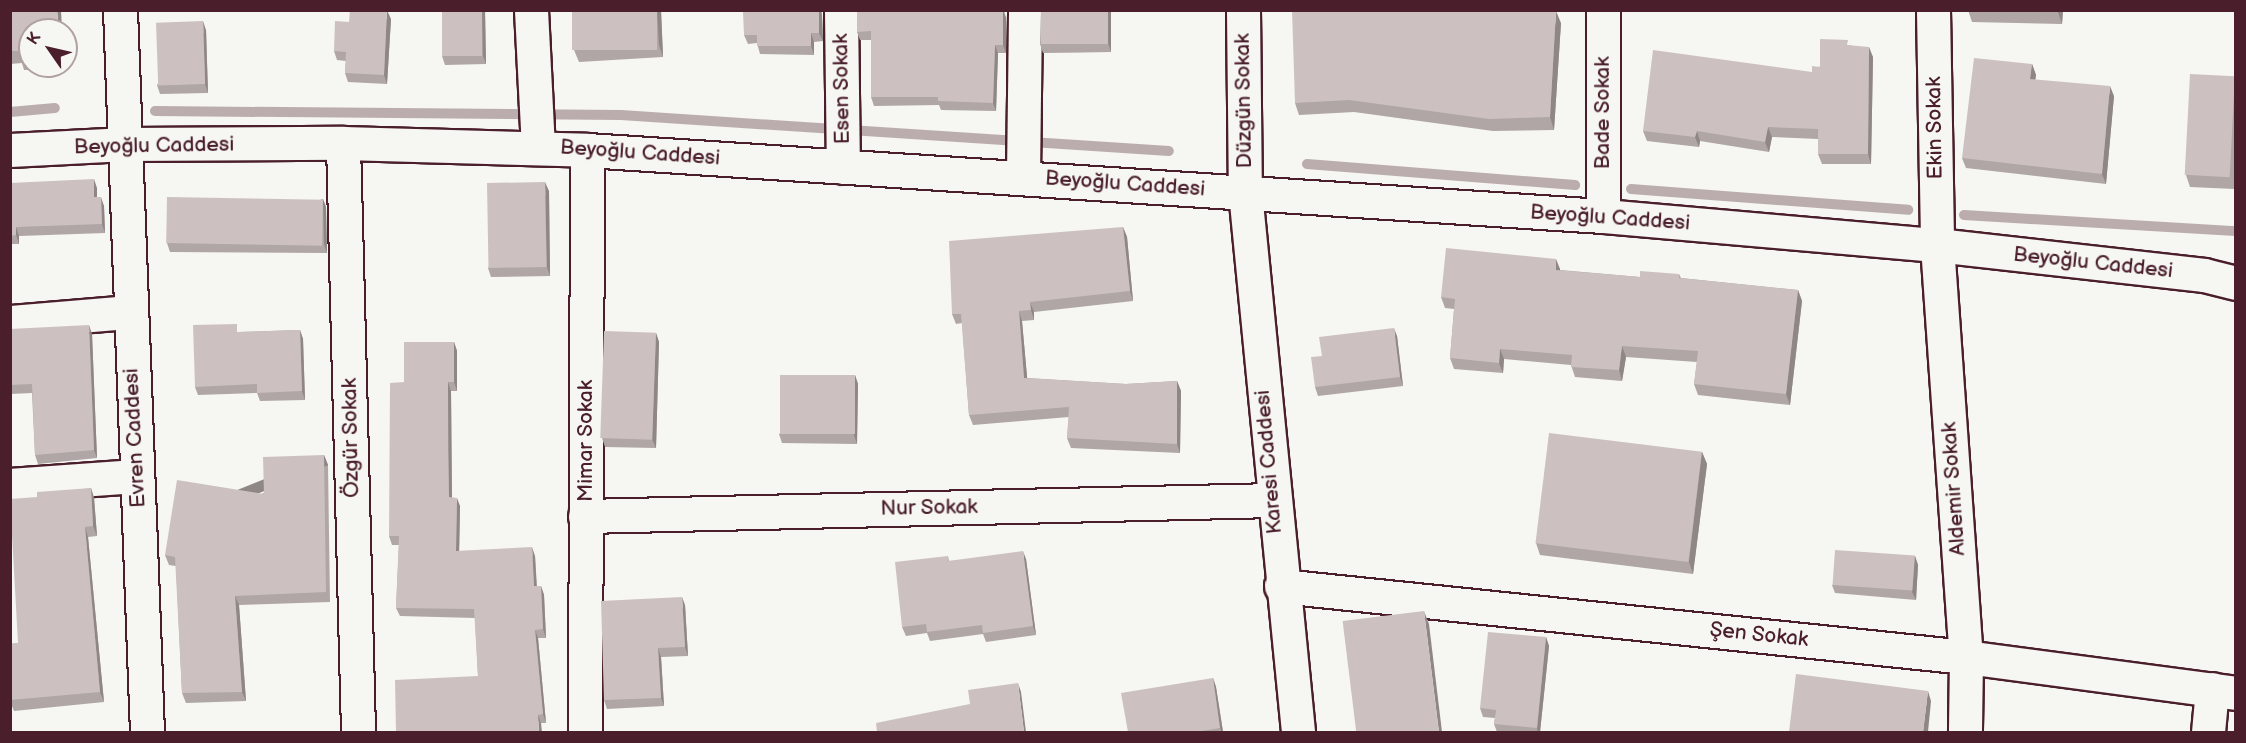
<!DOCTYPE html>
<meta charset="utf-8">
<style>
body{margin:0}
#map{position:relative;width:2246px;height:743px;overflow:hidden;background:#f6f6f2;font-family:"Balsamiq Sans",sans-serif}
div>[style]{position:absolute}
.stream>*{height:10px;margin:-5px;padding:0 5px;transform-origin:5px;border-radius:5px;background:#bbadae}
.roads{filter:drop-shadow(2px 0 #4a1f2b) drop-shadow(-2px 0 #4a1f2b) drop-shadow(0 2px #4a1f2b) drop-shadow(0 -2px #4a1f2b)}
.street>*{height:33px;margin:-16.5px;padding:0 16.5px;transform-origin:16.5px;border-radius:16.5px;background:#f6f6f2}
.secondary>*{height:33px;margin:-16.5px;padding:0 16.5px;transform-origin:16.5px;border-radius:16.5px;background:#f6f6f2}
.wall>*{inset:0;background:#afa6a5}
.shaded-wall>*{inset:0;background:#8f8786;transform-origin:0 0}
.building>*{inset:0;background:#ccc1c0;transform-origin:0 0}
span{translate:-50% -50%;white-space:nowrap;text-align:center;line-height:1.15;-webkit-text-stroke:4.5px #f6f6f2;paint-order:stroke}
.street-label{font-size:21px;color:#4a1f2b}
.frame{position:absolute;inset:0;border:12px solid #4a1f2b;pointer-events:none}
.north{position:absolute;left:18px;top:18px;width:60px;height:60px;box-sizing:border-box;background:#f6f6f2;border:2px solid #b1a0a2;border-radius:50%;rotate:304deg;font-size:16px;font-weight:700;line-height:24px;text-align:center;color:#4a1f2b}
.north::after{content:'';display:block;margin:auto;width:21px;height:27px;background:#4a1f2b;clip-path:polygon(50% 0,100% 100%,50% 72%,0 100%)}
</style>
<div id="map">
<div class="stream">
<i style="left:155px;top:111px;width:466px;rotate:0.5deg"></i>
<i style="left:621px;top:115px;width:549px;rotate:3.76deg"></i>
<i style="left:10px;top:112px;width:45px;rotate:-5.1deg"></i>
<i style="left:1307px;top:164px;width:269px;rotate:4.5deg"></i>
<i style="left:1631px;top:189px;width:278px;rotate:4.3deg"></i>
<i style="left:1964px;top:215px;width:272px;rotate:3.4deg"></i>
</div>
<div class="roads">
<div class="street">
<i style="left:120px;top:10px;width:723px;rotate:87.86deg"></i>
<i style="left:531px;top:10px;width:137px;rotate:87.1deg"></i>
<i style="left:841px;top:10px;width:157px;rotate:89.3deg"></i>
<i style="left:1243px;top:10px;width:182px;rotate:89.4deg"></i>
<i style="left:1245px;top:192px;width:543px;rotate:84.39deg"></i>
<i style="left:1603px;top:10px;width:206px;rotate:90deg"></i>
<i style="left:1933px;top:10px;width:235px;rotate:89deg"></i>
<i style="left:1937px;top:245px;width:413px;rotate:86deg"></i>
<i style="left:1966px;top:657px;width:75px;rotate:90.8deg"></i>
<i style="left:343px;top:143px;width:589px;rotate:88.54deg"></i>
<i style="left:1023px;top:177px;width:167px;rotate:-89.3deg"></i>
<i style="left:10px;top:322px;width:119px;rotate:-4.8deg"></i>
<i style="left:10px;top:485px;width:127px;rotate:-4.1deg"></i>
<i style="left:585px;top:516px;width:687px;rotate:-1.33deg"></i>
<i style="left:1281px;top:586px;width:689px;rotate:5.92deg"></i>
<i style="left:1966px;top:657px;width:272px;rotate:7.6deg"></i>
<i style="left:585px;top:732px;width:582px;rotate:-89.8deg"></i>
<i style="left:2208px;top:732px;width:43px;rotate:-84.7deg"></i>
</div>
<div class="secondary">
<i style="left:10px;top:150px;width:116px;rotate:-3deg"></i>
<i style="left:126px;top:144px;width:217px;rotate:-0.3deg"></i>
<i style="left:343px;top:143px;width:244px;rotate:1.6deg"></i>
<i style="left:587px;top:150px;width:1018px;rotate:3.72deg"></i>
<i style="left:1603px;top:216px;width:335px;rotate:5deg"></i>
<i style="left:1937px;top:245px;width:269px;rotate:6.4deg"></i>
<i style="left:2204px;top:275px;width:33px;rotate:14deg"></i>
</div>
</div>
<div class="wall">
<i style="clip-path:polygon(10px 10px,30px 30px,30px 66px,64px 66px,64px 68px,24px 70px,22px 63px,10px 64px)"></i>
<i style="clip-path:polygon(485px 10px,486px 64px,445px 65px,442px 56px)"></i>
<i style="clip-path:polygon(661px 10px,663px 57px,579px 62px,574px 50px)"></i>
<i style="clip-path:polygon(757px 10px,821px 10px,822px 15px,823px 41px,814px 42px,814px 55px,760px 54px,757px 43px,748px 44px,744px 35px)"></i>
<i style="clip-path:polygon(857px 10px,1004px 10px,1006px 18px,1006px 53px,998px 53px,996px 111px,941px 110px,939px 105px,874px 106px,871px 97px,871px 40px,860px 40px,857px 32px)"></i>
<i style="clip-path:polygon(1041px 10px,1111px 10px,1111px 52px,1043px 53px,1040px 44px)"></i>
<i style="clip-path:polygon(1968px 10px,2063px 10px,2062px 24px,1972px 22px)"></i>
<i style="clip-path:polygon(391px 19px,387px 84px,348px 82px,345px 73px,346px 61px,337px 60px,334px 51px,349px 22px)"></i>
<i style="clip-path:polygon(1561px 23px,1554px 130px,1493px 131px,1354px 112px,1299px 115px,1295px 103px)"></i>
<i style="clip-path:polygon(206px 30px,208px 93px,160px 94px,157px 85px)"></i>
<i style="clip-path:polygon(1850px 45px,1873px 57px,1871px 164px,1822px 164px,1818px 154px,1818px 139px,1772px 137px,1769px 152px,1700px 141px,1699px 147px,1647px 141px,1643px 131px,1812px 72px)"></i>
<i style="clip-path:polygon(2032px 64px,2036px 75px,2035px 80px,2114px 96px,2106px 184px,1966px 168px,1962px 158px)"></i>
<i style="clip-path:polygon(2235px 76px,2235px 189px,2190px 187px,2186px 175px)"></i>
<i style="clip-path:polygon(10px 183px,97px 188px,97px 197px,104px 206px,105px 233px,19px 236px,19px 244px,10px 244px)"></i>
<i style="clip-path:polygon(549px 191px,550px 276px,491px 277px,488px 268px)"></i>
<i style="clip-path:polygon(323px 199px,326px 207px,327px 253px,170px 252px,167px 243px)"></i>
<i style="clip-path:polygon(1123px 227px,1127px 237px,1133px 301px,1034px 312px,1034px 320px,1022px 321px,1027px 378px,1126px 384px,1177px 381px,1181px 391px,1180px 453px,1071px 448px,1067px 438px,1069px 417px,973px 425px,969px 415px,962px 323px,956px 324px,952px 314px)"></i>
<i style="clip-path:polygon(1560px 270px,1640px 277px,1679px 274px,1681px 278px,1798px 290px,1802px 301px,1790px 405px,1698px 395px,1694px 384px,1697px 362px,1626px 357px,1622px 381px,1575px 377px,1571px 365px,1504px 359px,1503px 373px,1454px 369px,1450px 358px,1454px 309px,1445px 308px,1441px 297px)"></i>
<i style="clip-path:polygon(10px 329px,92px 334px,97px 458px,38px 464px,35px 455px,32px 393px,10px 394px)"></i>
<i style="clip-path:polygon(300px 330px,303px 339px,305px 400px,260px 401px,257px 393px,198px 395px,195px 387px,240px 332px)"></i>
<i style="clip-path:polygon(656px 333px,659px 342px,656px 448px,605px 447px,602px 438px)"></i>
<i style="clip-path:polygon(1397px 336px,1403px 386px,1318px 396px,1315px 387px,1322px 356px)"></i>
<i style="clip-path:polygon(454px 342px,457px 351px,457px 391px,451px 391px,452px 497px,460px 506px,459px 551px,535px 556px,537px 586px,541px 586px,544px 595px,546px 638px,538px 638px,546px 723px,541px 723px,478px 676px,475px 618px,400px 616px,396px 608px,399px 545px,392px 545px,389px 536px,404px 382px)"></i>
<i style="clip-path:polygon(855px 375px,858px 384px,857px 444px,782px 443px,779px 434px)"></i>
<i style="clip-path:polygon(1702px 452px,1707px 464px,1693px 574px,1540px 555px,1536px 543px)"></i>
<i style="clip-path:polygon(324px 455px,328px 465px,330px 602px,239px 605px,246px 701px,186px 703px,182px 693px,176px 566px,169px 565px,165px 555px)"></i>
<i style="clip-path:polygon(91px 488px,94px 498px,97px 536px,88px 537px,104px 702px,14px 711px,10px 701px,10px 644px,18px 643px,37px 497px)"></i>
<i style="clip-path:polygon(948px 556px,949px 561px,1026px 559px,1036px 635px,986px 642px,983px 634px,930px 641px,927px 633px,906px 636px,902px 627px)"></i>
<i style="clip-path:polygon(1915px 556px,1918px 565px,1916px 600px,1835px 593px,1832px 585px)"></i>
<i style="clip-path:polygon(685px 605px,688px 656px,661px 657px,664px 706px,607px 709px,604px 700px)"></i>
<i style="clip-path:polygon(1546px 637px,1549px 646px,1540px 732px,1497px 732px,1494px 724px,1495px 718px,1483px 717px,1480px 708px)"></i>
<i style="clip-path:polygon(1213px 678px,1216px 687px,1223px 732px,1128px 732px)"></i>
</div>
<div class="shaded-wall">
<i style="clip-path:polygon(57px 10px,61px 10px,62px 30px,59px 30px)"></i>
<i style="clip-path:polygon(387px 10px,391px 19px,387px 84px,384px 75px)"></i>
<i style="clip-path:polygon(482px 10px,485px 10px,486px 64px,483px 56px)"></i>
<i style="clip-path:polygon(657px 10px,661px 10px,663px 57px,659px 45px)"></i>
<i style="clip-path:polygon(819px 10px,821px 10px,822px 15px,823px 41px,819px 33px)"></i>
<i style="clip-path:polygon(1003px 10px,1006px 18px,1006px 53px,1003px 45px)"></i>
<i style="clip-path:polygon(1108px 10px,1111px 10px,1111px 52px,1108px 43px)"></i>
<i style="clip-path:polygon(2058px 10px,2063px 10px,2062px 24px,2058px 12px)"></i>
<i style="clip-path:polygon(1556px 11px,1561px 23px,1554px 130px,1550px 117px)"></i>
<i style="clip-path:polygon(203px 21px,206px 30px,208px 93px,205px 84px)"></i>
<i style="clip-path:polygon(811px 33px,814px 42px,814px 55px,811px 46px)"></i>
<i style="clip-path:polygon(995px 45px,998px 53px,996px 111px,993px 103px)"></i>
<i style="clip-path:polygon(1869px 47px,1873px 57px,1871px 164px,1868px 154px)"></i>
<i style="clip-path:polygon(2032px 64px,2036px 75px,2034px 90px,2030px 79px)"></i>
<i style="clip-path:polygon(2110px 86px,2114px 96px,2106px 184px,2102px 174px)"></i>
<i style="clip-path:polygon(1768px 127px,1772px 137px,1769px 152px,1765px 142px)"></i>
<i style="clip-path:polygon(1697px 131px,1700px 141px,1699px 147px,1695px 137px)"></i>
<i style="clip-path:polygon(94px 179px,97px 188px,97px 206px,94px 197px)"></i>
<i style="clip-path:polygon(545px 182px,549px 191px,550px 276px,547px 267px)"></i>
<i style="clip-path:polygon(101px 197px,104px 206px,105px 233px,102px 224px)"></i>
<i style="clip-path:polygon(323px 199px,326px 207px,327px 253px,324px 244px)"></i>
<i style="clip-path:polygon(16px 227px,19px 236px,19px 244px,16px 235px)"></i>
<i style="clip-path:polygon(1123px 227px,1127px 237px,1133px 301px,1130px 291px)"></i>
<i style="clip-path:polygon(1556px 259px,1560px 269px,1560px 280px,1556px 270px)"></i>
<i style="clip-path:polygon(1798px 290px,1802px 301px,1790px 405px,1786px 394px)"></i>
<i style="clip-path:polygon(1030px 302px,1034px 312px,1034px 320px,1031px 310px)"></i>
<i style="clip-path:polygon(1019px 311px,1022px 321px,1028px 387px,1024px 378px)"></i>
<i style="clip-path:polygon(89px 325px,92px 334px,97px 458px,94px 450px)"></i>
<i style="clip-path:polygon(1394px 328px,1397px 336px,1403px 386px,1400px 377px)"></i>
<i style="clip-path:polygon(300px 330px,303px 339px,305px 400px,302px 391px)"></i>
<i style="clip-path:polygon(656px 333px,659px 342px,656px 448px,652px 439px)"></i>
<i style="clip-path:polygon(454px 342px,457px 351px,457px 391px,454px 382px)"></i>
<i style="clip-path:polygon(1622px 346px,1626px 357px,1622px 381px,1619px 370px)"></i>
<i style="clip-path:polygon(1500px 349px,1504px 359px,1503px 373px,1499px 363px)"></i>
<i style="clip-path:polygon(855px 375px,858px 384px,857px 444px,854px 435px)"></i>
<i style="clip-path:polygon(1177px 381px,1181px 391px,1180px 453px,1177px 444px)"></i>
<i style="clip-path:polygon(448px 382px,451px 391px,452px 505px,449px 497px)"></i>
<i style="clip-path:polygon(1702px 452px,1707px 464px,1693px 574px,1689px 562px)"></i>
<i style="left:324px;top:455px;width:11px;height:137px;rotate:68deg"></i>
<i style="clip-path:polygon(91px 488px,94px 498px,97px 536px,93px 526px)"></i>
<i style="clip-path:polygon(457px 498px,460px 506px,459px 560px,456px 551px)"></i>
<i style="clip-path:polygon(85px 527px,88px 537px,104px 702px,100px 692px)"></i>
<i style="clip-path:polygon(532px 547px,535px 556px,537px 595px,534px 586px)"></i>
<i style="clip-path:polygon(1023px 551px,1026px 559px,1036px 635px,1033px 626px)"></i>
<i style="clip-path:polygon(1915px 556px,1918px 565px,1916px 600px,1912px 592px)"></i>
<i style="clip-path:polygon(541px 586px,544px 595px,546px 638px,543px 629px)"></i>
<i style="clip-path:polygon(235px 596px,239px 605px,246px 701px,242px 692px)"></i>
<i style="clip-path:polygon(682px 597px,685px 605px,688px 656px,685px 647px)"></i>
<i style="clip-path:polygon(1424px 611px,1429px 624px,1442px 732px,1439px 732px)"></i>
<i style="clip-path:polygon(535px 630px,538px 638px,546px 723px,543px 714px)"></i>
<i style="clip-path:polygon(1546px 637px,1549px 646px,1540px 732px,1538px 732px,1537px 728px)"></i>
<i style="clip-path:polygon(658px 648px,661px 657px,664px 706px,661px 698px)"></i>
<i style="clip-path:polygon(1213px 678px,1216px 687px,1223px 732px,1222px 732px,1220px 728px)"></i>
<i style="clip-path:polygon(1018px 683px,1021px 692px,1026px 732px,1024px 732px)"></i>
<i style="clip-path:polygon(1928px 691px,1931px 701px,1928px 732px,1923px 732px)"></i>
<i style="clip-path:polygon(538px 715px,541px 723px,542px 732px,539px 732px)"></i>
</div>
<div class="building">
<i style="clip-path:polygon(10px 10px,57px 10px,59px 30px,30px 30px,30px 58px,20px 58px,20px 51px,10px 51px)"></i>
<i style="clip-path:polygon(350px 10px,387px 10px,384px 75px,345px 73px,346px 52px,334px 51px,335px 21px,349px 22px)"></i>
<i style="left:442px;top:10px;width:40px;height:46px"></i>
<i style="left:572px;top:10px;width:85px;height:40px"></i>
<i style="clip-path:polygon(757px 10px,819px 10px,819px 33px,811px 33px,811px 46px,757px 46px,757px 35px,744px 35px,743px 12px)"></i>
<i style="clip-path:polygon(857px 10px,1003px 10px,1003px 45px,995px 45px,993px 103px,938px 101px,938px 97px,871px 97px,871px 31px,857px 32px)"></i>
<i style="left:1041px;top:10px;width:67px;height:34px"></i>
<i style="clip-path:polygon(1292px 10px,1549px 10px,1556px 11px,1550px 117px,1489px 119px,1349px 100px,1295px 103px)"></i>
<i style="clip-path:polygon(2004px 10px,2058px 10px,2058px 12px)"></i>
<i style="left:203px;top:21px;width:63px;height:47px;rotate:88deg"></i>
<i style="clip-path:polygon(1820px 39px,1848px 40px,1847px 45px,1869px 47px,1868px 154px,1818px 154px,1818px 129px,1768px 127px,1765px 142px,1697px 131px,1695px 137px,1643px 131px,1653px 50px,1812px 72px,1812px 66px,1820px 67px)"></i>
<i style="clip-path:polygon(1974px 58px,2032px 64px,2030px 79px,2110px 86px,2102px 174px,1962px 158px)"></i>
<i style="left:2190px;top:74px;width:45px;height:101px;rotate:3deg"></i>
<i style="clip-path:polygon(94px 179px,94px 197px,101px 197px,102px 224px,16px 227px,16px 235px,10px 236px,10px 183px)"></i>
<i style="left:545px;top:182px;width:85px;height:58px;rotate:89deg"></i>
<i style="left:167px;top:197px;width:156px;height:46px;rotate:1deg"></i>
<i style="clip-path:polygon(1123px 227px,1130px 291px,1030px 302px,1031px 310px,1019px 311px,1024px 378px,1126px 384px,1177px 381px,1177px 444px,1067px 438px,1069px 407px,969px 415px,961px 314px,952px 314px,949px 241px)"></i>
<i style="clip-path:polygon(1446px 248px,1556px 259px,1556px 270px,1640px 277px,1640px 271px,1679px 274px,1679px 278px,1798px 290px,1786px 394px,1694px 384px,1698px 351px,1622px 346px,1619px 370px,1571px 367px,1572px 355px,1500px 349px,1499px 363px,1450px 358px,1455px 299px,1441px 297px)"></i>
<i style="clip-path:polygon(237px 324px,237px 332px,300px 330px,302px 391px,257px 393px,257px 384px,195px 387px,193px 325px)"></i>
<i style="clip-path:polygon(89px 325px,94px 450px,35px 455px,32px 384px,10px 385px,10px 329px)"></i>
<i style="clip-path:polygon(1394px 328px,1400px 377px,1315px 387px,1311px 357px,1322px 356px,1319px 337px)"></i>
<i style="left:604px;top:331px;width:52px;height:107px;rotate:2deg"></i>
<i style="clip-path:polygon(404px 342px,454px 342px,454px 382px,448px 382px,448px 449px,449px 497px,457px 498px,456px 551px,532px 547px,534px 586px,541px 586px,543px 629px,535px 630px,543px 714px,538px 715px,539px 732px,396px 732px,395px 680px,478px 676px,474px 609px,396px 608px,399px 536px,389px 536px,390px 383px,404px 382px)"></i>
<i style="left:780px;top:375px;width:75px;height:59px"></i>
<i style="left:1549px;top:433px;width:154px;height:111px;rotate:7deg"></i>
<i style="clip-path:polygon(324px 455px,326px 592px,235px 596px,242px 692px,182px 693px,175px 557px,165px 555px,177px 480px,264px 494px,263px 457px)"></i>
<i style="clip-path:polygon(91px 488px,93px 526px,85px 527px,100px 692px,10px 700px,10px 644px,18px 643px,10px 499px,37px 497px,37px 492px)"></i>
<i style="left:1835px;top:550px;width:80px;height:35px;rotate:4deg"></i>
<i style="clip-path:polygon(1023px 551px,1033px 626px,983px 633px,982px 625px,927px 632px,926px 624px,902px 627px,895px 562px,948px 556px,948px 561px)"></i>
<i style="clip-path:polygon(682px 597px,685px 647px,658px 648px,661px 698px,604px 700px,601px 601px)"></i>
<i style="left:1424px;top:611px;width:122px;height:82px;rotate:83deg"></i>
<i style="clip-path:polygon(1488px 632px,1546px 637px,1537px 728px,1494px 724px,1496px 710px,1480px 708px)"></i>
<i style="clip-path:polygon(1796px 674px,1928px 691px,1923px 732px,1789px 732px)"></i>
<i style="clip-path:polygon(1213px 678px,1220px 728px,1196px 732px,1128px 732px,1121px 693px)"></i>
<i style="clip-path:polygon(1018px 683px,1024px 732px,877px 732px,876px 723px,970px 704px,968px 690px)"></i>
</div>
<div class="street-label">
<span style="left:842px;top:89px;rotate:-91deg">Esen Sokak</span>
<span style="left:1244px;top:101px;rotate:-91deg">Düzgün Sokak</span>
<span style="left:1603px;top:113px;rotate:-90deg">Bade Sokak</span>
<span style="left:1935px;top:128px;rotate:-91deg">Ekin Sokak</span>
<span style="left:154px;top:146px;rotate:-1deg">Beyoğlu Caddesi</span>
<span style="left:640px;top:153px;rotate:4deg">Beyoğlu Caddesi</span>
<span style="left:1125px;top:184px;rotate:4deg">Beyoğlu Caddesi</span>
<span style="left:1610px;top:218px;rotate:4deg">Beyoğlu Caddesi</span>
<span style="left:2093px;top:263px;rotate:6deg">Beyoğlu Caddesi</span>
<span style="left:135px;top:438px;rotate:-93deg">Evren Caddesi</span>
<span style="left:351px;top:438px;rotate:-91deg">Özgür Sokak</span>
<span style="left:586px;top:441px;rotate:-90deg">Mimar Sokak</span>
<span style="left:1269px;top:462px;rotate:-95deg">Karesi Caddesi</span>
<span style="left:1954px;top:489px;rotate:-94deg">Aldemir Sokak</span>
<span style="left:929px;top:508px;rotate:-1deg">Nur Sokak</span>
<span style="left:1759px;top:635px;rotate:6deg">Şen Sokak</span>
</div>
<div class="frame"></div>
<div class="north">K</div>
</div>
